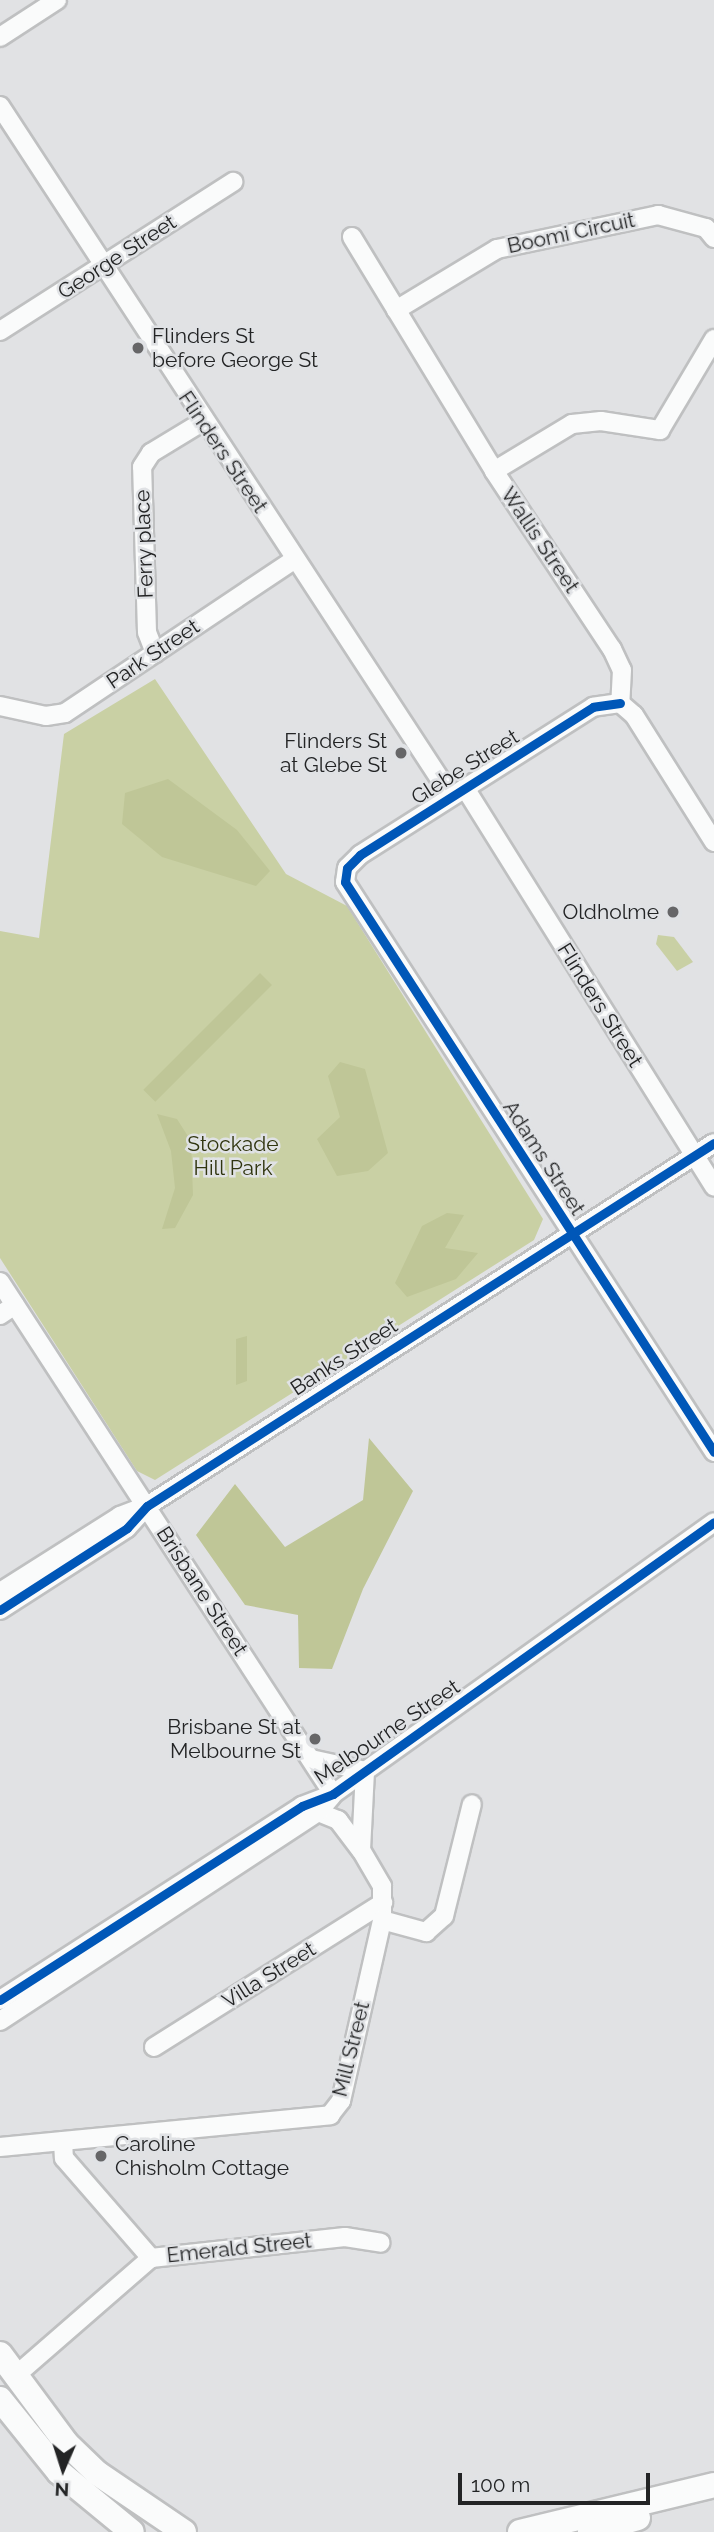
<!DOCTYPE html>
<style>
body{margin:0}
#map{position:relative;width:714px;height:2532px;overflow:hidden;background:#e1e2e4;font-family:Raleway,sans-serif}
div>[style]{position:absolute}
.green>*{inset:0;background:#c9d0a4}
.forest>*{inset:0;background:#bfc697;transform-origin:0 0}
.roads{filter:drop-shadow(2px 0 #bfc0c1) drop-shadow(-2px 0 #bfc0c1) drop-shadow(0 2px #bfc0c1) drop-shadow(0 -2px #bfc0c1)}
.minor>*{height:18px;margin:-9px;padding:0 9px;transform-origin:9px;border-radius:9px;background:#fafbfb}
.highway>*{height:24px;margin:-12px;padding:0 12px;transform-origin:12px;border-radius:12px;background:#fafbfb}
.cycleway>*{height:9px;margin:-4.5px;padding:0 4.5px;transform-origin:4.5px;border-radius:4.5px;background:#0057b8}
.dots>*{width:19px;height:19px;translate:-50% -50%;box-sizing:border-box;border:4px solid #e0e2e5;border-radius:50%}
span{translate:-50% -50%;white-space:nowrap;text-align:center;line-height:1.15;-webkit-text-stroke:5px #e0e2e5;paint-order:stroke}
.street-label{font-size:21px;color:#232425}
.poi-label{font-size:21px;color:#232425}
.left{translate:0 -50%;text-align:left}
.right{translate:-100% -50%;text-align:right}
.park-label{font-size:21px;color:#30350f}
.north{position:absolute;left:28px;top:2434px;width:70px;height:70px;-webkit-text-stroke:5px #e0e2e5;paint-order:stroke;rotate:183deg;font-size:19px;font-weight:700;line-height:28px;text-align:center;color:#232425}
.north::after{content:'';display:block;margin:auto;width:24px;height:32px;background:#232425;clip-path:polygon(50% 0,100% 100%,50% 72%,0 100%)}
.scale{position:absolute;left:458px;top:2473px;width:192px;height:32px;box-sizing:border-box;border:4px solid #232425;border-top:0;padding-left:9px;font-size:21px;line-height:24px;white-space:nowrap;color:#232425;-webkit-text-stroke:5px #e0e2e5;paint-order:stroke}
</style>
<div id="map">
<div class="green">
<i style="clip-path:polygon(155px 679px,286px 874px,347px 906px,543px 1219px,534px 1240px,155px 1480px,137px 1471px,0 1258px,0 931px,39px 938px,64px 734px)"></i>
<i style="clip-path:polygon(658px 935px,674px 937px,693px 962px,677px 971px,656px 944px)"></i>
</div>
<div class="forest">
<i style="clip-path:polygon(168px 779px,237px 830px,270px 871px,256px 886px,162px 857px,122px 824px,125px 793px)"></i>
<i style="left:260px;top:973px;width:17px;height:165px;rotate:45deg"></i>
<i style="clip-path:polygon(340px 1062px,365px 1069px,388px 1153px,368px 1171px,337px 1176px,317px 1139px,340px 1117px,328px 1076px)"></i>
<i style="clip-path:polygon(157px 1114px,177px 1119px,191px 1141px,193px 1195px,175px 1228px,162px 1229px,175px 1188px,171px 1151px)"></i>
<i style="clip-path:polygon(447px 1213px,464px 1215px,445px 1248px,478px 1253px,456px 1279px,407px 1297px,395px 1283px,422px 1226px)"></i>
<i style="clip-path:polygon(247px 1336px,247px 1381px,236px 1385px,236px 1339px)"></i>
<i style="clip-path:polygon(369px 1438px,413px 1491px,363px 1589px,332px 1669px,299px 1668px,298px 1615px,245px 1605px,196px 1535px,235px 1484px,285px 1547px,363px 1500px)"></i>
</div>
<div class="roads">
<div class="minor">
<i style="left:0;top:37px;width:68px;rotate:-33deg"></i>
<i style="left:0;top:106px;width:824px;rotate:56.83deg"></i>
<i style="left:352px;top:237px;width:274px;rotate:58.7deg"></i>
<i style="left:494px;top:471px;width:214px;rotate:56.5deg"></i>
<i style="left:612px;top:649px;width:23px;rotate:65deg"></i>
<i style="left:622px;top:670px;width:33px;rotate:93deg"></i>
<i style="left:396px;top:310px;width:118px;rotate:-31.1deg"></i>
<i style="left:497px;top:249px;width:165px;rotate:-11.9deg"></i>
<i style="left:658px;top:215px;width:50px;rotate:15.2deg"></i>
<i style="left:706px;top:228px;width:13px;rotate:51deg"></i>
<i style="left:0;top:331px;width:277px;rotate:-32.6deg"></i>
<i style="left:494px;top:471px;width:91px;rotate:-31.1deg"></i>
<i style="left:572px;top:424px;width:29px;rotate:-6deg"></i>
<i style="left:601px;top:421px;width:60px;rotate:8.7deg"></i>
<i style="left:660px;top:430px;width:106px;rotate:-59.3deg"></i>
<i style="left:155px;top:653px;width:22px;rotate:-111deg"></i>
<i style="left:147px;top:632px;width:165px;rotate:-91.7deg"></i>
<i style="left:142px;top:467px;width:17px;rotate:-57deg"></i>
<i style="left:151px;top:453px;width:60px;rotate:-31.3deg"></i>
<i style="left:620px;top:703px;width:27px;rotate:172deg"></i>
<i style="left:593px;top:707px;width:276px;rotate:147.6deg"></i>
<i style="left:360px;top:855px;width:18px;rotate:135deg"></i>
<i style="left:347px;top:868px;width:14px;rotate:98deg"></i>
<i style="left:345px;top:882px;width:679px;rotate:57.08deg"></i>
<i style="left:620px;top:703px;width:18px;rotate:41deg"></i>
<i style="left:634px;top:715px;width:150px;rotate:57.8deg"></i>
<i style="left:0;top:706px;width:47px;rotate:12.3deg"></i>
<i style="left:46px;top:716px;width:19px;rotate:-9deg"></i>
<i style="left:65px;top:713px;width:277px;rotate:-33.8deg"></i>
<i style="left:465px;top:788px;width:470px;rotate:58deg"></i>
<i style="left:0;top:1282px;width:611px;rotate:56.96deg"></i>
<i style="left:0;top:1315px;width:18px;rotate:-34deg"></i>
<i style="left:0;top:1592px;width:142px;rotate:-32.3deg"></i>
<i style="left:120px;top:1516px;width:26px;rotate:-21deg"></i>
<i style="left:0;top:1610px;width:151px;rotate:-32.8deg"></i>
<i style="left:127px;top:1528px;width:30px;rotate:-48deg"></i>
<i style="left:147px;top:1506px;width:673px;rotate:-32.63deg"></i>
<i style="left:311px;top:1759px;width:55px;rotate:12.5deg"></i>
<i style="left:318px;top:1812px;width:22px;rotate:22deg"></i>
<i style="left:338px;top:1820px;width:38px;rotate:53deg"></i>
<i style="left:361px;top:1850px;width:42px;rotate:59.7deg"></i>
<i style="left:382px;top:1886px;width:28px;rotate:90deg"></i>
<i style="left:361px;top:1850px;width:79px;rotate:-87.1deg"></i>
<i style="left:0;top:2000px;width:359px;rotate:-32.7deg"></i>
<i style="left:302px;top:1806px;width:33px;rotate:-21deg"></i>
<i style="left:333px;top:1794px;width:468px;rotate:-35.5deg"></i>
<i style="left:0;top:2021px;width:381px;rotate:-33.3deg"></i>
<i style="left:318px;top:1812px;width:20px;rotate:-49deg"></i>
<i style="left:154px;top:2047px;width:271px;rotate:-32.2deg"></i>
<i style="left:63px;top:2141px;width:17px;rotate:87deg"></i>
<i style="left:64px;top:2158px;width:133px;rotate:49deg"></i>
<i style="left:0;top:2147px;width:332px;rotate:-5.5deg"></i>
<i style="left:330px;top:2115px;width:18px;rotate:-52deg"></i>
<i style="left:341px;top:2101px;width:186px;rotate:-77.2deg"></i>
<i style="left:382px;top:1920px;width:46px;rotate:15.3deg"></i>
<i style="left:426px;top:1932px;width:24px;rotate:-42deg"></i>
<i style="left:444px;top:1916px;width:115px;rotate:-76deg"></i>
<i style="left:14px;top:2377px;width:181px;rotate:-41deg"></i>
<i style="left:151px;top:2258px;width:195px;rotate:-6.2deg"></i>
<i style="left:345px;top:2237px;width:36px;rotate:9deg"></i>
</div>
<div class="highway">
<i style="left:0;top:2354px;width:111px;rotate:53.4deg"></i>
<i style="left:66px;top:2443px;width:43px;rotate:44.1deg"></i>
<i style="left:97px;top:2473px;width:105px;rotate:34.1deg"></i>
<i style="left:0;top:2399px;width:94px;rotate:51.1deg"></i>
<i style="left:59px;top:2472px;width:94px;rotate:39.4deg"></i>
<i style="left:520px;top:2532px;width:200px;rotate:-13.6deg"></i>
<i style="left:590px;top:2532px;width:50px;rotate:-16.3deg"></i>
</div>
</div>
<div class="cycleway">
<i style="left:620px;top:703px;width:27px;rotate:172deg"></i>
<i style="left:593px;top:707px;width:276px;rotate:147.6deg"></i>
<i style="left:360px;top:855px;width:18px;rotate:135deg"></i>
<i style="left:347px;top:868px;width:14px;rotate:98deg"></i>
<i style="left:345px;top:882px;width:679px;rotate:57.08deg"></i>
<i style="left:0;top:1610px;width:151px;rotate:-32.8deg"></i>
<i style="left:127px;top:1528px;width:30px;rotate:-48deg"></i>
<i style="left:147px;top:1506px;width:673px;rotate:-32.63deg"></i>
<i style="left:0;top:2000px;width:359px;rotate:-32.7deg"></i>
<i style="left:302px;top:1806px;width:33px;rotate:-21deg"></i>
<i style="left:333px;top:1794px;width:468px;rotate:-35.5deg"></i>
</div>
<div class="dots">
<i style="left:138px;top:348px;background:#666668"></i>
<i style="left:401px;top:753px;background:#666668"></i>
<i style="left:673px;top:912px;background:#666668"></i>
<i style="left:315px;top:1739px;background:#666668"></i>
<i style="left:101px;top:2156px;background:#666668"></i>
</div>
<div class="street-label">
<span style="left:571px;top:233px;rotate:-12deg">Boomi Circuit</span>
<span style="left:117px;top:257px;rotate:-33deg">George Street</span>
<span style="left:223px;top:452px;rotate:56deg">Flinders Street</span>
<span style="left:540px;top:540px;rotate:56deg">Wallis Street</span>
<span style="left:144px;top:544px;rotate:-92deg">Ferry place</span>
<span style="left:153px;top:654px;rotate:-34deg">Park Street</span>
<span style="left:465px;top:767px;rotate:-32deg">Glebe Street</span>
<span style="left:600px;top:1005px;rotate:58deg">Flinders Street</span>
<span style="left:544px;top:1158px;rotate:57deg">Adams Street</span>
<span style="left:344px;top:1357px;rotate:-33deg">Banks Street</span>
<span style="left:202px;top:1591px;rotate:57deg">Brisbane Street</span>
<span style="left:387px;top:1732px;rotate:-34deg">Melbourne Street</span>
<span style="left:269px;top:1975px;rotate:-32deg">Villa Street</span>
<span style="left:351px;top:2049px;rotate:-76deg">Mill Street</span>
<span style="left:239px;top:2248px;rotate:-6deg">Emerald Street</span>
</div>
<div class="poi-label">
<span class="left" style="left:152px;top:348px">Flinders St<br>before George St</span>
<span class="right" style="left:387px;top:753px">Flinders St<br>at Glebe St</span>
<span class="right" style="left:659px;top:912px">Oldholme</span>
<span class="right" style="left:301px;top:1739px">Brisbane St at<br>Melbourne St</span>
<span class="left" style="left:115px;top:2156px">Caroline<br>Chisholm Cottage</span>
</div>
<div class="park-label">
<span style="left:233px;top:1156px">Stockade<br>Hill Park</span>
</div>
<div class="north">N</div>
<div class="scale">100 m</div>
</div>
